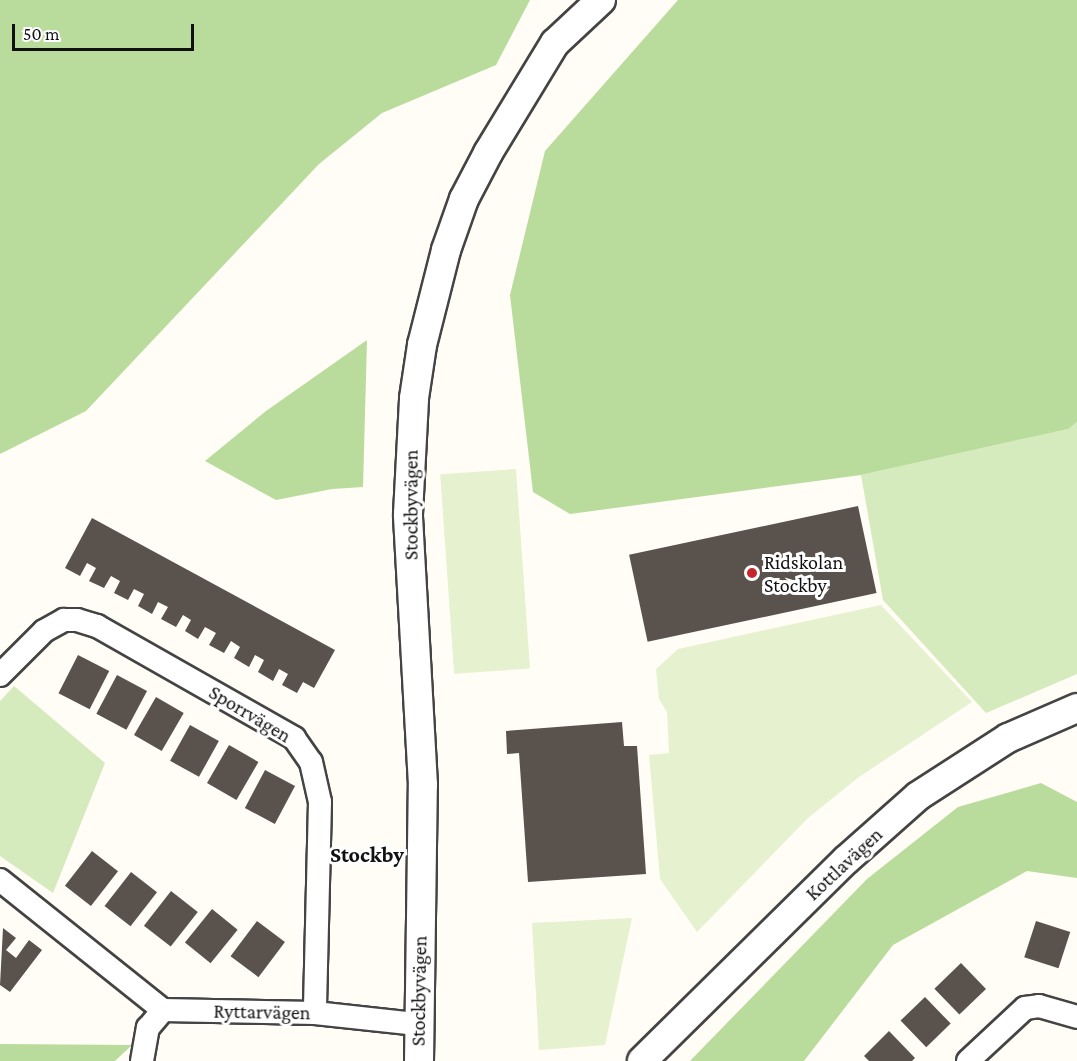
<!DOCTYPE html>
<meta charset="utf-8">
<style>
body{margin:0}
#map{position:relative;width:1077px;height:1061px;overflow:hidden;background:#fffdf5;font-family:"Crimson Pro",serif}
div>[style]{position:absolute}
.green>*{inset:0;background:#d5ebbd}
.forest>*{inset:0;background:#b9dc9c}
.pitch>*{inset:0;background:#e6f2cf;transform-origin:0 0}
.building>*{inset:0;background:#5a524d;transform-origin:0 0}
.roads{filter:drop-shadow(2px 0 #444) drop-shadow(-2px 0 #444) drop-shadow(0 2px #444) drop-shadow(0 -2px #444)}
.minor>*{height:22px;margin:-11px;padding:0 11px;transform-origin:11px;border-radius:11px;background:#fff}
.tertiary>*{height:28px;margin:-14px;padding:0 14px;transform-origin:14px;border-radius:14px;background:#fff}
.dots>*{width:16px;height:16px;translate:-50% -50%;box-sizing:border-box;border:3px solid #fff;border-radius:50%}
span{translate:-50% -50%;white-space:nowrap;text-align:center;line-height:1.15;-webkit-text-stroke:6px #fff;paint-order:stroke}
.street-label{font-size:20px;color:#111}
.poi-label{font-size:20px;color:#111}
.left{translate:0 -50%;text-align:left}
.quarter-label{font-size:22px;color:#111;font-weight:700}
.scale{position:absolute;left:12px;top:24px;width:182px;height:27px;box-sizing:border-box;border:3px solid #111;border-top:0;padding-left:8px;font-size:18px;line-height:21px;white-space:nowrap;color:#111;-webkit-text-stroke:4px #fff;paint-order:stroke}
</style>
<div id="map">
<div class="green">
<i style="clip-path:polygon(1077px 422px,1077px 674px,986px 713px,883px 600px,861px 475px,1067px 429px)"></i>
<i style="clip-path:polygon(14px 686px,105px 763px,53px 893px,0 856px,0 701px)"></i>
</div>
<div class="forest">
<i style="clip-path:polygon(0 0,530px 0,496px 65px,382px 113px,319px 164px,86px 411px,0 454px)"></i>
<i style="clip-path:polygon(678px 0,1077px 0,1077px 422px,1068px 429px,861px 475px,570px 514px,533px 492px,510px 295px,545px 151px)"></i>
<i style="clip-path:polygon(367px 340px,363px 487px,332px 489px,276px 500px,205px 461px,266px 411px)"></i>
<i style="clip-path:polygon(1041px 783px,1077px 802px,1077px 878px,1027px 871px,893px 945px,804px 1061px,690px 1061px,867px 879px,958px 807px)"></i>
<i style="clip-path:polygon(0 1044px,132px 1045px,115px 1061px,0 1061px)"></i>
</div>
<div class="pitch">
<i style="left:516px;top:469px;width:200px;height:76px;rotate:86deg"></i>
<i style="clip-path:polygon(881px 605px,972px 702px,859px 777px,808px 818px,697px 932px,660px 879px,649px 755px,669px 753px,667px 712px,659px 699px,656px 669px,678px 649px)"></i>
<i style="clip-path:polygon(632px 918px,605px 1045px,539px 1050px,532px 923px)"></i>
</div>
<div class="building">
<i style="left:858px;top:506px;width:89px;height:234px;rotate:78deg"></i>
<i style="clip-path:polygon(92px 518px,335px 650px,314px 688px,303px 682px,297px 693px,282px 685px,288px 674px,279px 669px,273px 681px,258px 672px,264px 660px,255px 655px,249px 667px,234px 658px,240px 647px,231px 641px,224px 653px,209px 645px,216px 633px,205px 627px,198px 639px,185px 631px,191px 620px,183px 615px,176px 627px,161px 619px,168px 607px,158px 602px,152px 614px,138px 606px,144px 594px,134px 589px,128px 600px,114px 593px,120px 581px,111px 576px,104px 588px,89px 581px,96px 568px,87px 563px,80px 576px,65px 568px)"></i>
<i style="left:78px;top:655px;width:35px;height:43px;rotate:27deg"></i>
<i style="left:117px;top:675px;width:34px;height:44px;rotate:28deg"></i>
<i style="left:156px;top:697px;width:32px;height:44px;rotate:30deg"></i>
<i style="clip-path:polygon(622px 722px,624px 746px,637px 746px,646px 874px,528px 882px,519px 753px,507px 754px,506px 731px)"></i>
<i style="left:190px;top:725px;width:33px;height:41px;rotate:29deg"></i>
<i style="left:229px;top:745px;width:34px;height:44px;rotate:30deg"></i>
<i style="left:265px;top:770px;width:34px;height:43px;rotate:28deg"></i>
<i style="left:92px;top:851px;width:33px;height:44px;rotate:38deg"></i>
<i style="left:131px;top:872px;width:33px;height:43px;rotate:38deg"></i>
<i style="left:171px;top:891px;width:34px;height:44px;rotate:38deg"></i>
<i style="left:212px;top:909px;width:33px;height:43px;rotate:39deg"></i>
<i style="left:257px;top:921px;width:35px;height:44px;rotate:37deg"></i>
<i style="left:1036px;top:921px;width:36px;height:38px;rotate:18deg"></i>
<i style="clip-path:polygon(3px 928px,16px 938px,6px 950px,16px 958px,29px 940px,42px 950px,10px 992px,0 985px)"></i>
<i style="left:961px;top:963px;width:36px;height:37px;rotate:46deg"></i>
<i style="left:925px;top:997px;width:37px;height:34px;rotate:46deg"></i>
<i style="clip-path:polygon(889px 1031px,915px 1058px,912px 1061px,869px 1061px,864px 1056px)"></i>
</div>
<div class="roads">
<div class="minor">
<i style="left:0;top:675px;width:62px;rotate:-45deg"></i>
<i style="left:44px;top:631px;width:23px;rotate:-29deg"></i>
<i style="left:64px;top:620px;width:13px"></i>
<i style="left:77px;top:620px;width:21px;rotate:17deg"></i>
<i style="left:97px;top:626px;width:227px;rotate:29.6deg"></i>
<i style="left:294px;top:738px;width:29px;rotate:55deg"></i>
<i style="left:311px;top:762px;width:41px;rotate:77.3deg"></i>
<i style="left:320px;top:802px;width:211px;rotate:91.4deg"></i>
<i style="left:0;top:880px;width:208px;rotate:38.6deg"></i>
<i style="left:142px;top:1061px;width:34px;rotate:-80deg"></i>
<i style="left:148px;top:1028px;width:23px;rotate:-50deg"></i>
<i style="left:163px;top:1010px;width:152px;rotate:1.1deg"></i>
<i style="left:315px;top:1013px;width:103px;rotate:6.2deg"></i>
<i style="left:968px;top:1061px;width:78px;rotate:-42.9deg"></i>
<i style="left:1025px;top:1008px;width:14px;rotate:-8deg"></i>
<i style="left:1039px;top:1006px;width:40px;rotate:16deg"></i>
</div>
<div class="tertiary">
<i style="left:419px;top:1061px;width:276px;rotate:-89.2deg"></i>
<i style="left:423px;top:785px;width:271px;rotate:-93.2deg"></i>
<i style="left:408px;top:514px;width:116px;rotate:-87deg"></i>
<i style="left:414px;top:398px;width:54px;rotate:-81.4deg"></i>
<i style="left:422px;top:345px;width:98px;rotate:-75.8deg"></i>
<i style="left:446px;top:250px;width:54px;rotate:-70.6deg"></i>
<i style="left:464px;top:199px;width:52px;rotate:-62.4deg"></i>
<i style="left:488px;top:153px;width:129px;rotate:-58.7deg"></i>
<i style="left:555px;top:43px;width:63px;rotate:-43.1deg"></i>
<i style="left:642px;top:1061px;width:286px;rotate:-44.6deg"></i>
<i style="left:846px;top:860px;width:96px;rotate:-41.6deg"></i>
<i style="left:918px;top:796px;width:107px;rotate:-32.8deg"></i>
<i style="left:1008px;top:738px;width:75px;rotate:-23.5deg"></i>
</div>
</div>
<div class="dots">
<i style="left:752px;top:573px;background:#c4262e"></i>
</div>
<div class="street-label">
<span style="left:411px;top:505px;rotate:-90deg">Stockbyvägen</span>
<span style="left:250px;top:714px;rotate:31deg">Sporrvägen</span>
<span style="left:844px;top:864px;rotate:-43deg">Kottlavägen</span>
<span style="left:419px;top:991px;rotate:-89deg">Stockbyvägen</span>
<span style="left:262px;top:1012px;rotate:1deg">Ryttarvägen</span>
</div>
<div class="poi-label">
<span class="left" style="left:764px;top:574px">Ridskolan<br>Stockby</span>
</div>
<div class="quarter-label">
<span style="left:367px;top:855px">Stockby</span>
</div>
<div class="scale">50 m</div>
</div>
